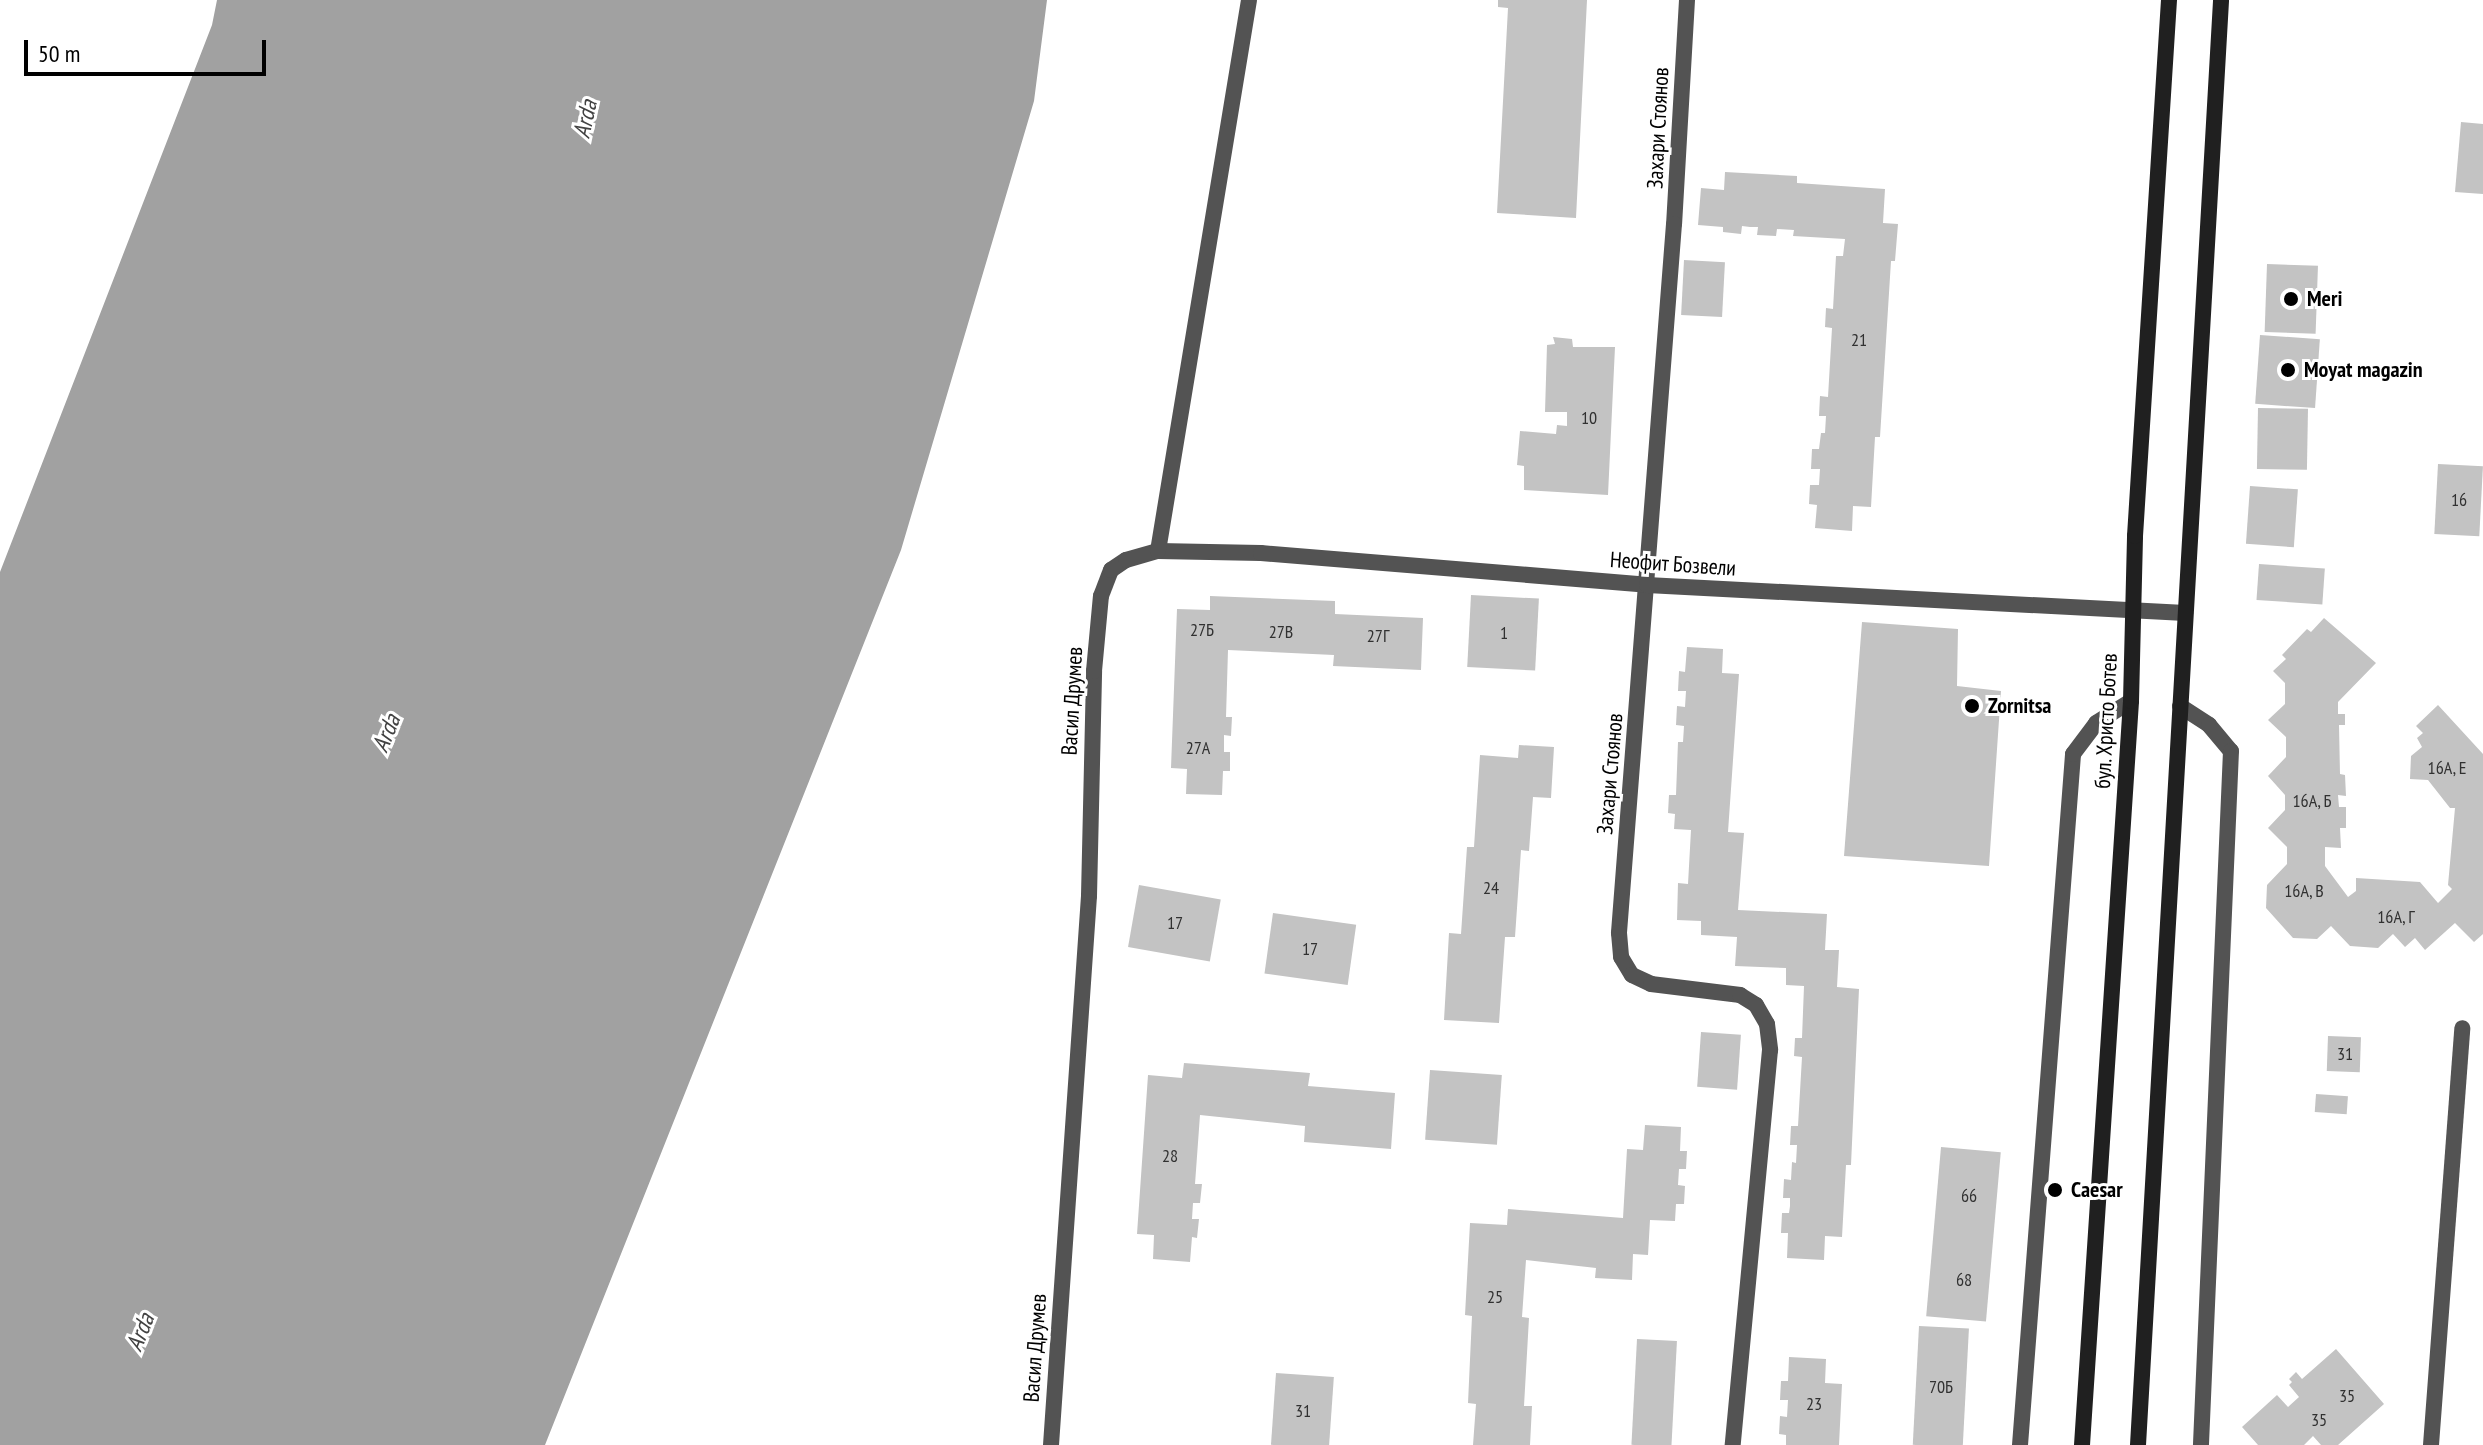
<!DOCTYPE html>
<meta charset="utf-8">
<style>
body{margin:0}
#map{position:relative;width:2483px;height:1445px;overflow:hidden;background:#fff;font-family:"PT Sans Narrow",sans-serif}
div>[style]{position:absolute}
.water>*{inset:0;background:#a1a1a1}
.building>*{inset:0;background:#c3c3c3;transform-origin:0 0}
.minor>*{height:16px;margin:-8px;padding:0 8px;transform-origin:8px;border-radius:8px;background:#535353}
.secondary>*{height:16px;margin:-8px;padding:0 8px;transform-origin:8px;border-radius:8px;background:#202020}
.dots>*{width:22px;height:22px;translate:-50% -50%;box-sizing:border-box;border:4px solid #fff;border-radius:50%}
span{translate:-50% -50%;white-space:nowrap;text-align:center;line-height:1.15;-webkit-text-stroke:6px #fff;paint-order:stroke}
.number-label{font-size:18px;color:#313131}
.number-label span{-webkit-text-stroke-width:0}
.street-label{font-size:22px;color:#000}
.poi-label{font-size:22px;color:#000;font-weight:700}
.left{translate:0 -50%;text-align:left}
.water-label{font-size:24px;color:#424242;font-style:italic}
.scale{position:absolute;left:24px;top:40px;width:242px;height:36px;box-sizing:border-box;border:4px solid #000;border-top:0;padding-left:10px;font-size:24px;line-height:28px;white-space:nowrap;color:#000;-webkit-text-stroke:6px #fff;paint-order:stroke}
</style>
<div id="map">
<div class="water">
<i style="clip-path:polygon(217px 0,1047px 0,1034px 101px,901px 550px,545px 1445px,0 1445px,0 572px,212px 25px)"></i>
</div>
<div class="building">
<i style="clip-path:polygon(1498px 0,1587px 0,1576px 218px,1497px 213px,1508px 8px,1498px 7px)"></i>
<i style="clip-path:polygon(2461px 122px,2483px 124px,2483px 194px,2455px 192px)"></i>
<i style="clip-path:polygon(1725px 172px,1797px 176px,1797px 183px,1885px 189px,1883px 223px,1898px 224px,1895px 261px,1891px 261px,1880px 437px,1875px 437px,1871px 507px,1853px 506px,1852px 531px,1815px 528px,1817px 505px,1809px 504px,1810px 485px,1819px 485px,1820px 469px,1811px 469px,1812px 449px,1819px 449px,1821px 433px,1825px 433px,1826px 416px,1819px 416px,1820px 396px,1828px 397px,1832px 328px,1825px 327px,1826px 308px,1833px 309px,1836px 256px,1843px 256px,1845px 239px,1793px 236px,1794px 230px,1777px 229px,1776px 236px,1757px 235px,1758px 227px,1750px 227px,1742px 226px,1741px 234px,1723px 232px,1723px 227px,1698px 225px,1701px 188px,1724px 190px)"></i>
<i style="left:1684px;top:260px;width:41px;height:55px;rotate:3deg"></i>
<i style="left:2267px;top:264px;width:51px;height:68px;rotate:2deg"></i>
<i style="left:2260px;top:335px;width:60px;height:69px;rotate:4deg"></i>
<i style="clip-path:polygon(1553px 337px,1572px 339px,1573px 347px,1615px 347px,1608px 495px,1524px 490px,1524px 466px,1517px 465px,1520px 431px,1556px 434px,1557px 425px,1567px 426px,1567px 412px,1545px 412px,1547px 345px,1555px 344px)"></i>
<i style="left:2258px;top:408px;width:50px;height:61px;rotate:1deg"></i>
<i style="left:2438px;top:464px;width:45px;height:70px;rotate:3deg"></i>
<i style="left:2250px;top:486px;width:48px;height:58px;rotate:4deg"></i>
<i style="left:2259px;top:564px;width:66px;height:36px;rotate:4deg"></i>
<i style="left:1471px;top:595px;width:68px;height:72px;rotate:3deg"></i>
<i style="clip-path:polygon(1210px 596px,1335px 601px,1335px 614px,1423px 618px,1421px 670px,1333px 666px,1334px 655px,1228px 650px,1226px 717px,1232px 717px,1231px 736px,1224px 735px,1224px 752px,1230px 752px,1230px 771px,1223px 771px,1222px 795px,1186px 794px,1187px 769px,1171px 768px,1177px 609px,1210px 610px)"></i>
<i style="clip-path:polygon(2324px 618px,2376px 663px,2338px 702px,2338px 714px,2345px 714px,2345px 725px,2339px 725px,2340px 774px,2345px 775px,2346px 796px,2338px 795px,2339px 807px,2346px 807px,2346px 828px,2340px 828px,2341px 848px,2325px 847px,2325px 866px,2348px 897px,2356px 891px,2356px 878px,2420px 882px,2438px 903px,2452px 889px,2448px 885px,2455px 808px,2450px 808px,2428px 780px,2410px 779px,2411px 756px,2422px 747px,2417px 738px,2423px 733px,2416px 726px,2438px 705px,2483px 754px,2483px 934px,2474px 942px,2455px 923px,2425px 950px,2415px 938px,2405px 947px,2393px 934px,2378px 948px,2350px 946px,2331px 926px,2317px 939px,2293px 938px,2266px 908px,2267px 885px,2287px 864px,2287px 847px,2268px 828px,2285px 810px,2285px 795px,2268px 776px,2286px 757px,2286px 737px,2268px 720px,2285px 704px,2285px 683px,2273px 671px,2286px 659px,2282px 655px,2307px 629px,2311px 632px)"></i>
<i style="clip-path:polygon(1862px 622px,1958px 629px,1957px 686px,2001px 691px,1989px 866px,1844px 856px)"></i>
<i style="clip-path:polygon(1687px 647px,1723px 649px,1722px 673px,1739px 674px,1728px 832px,1744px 833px,1738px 910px,1827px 914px,1825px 950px,1839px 950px,1837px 987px,1859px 989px,1851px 1165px,1846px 1165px,1842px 1237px,1825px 1236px,1824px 1260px,1787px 1258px,1788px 1233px,1781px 1233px,1782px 1213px,1789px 1213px,1790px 1206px,1790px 1198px,1783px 1198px,1784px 1179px,1791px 1180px,1792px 1162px,1796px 1163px,1797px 1145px,1790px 1145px,1791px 1126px,1798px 1126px,1802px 1057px,1794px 1056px,1795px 1038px,1802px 1038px,1804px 986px,1786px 985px,1786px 968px,1735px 966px,1737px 937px,1701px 935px,1701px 921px,1677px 920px,1678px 883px,1688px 884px,1691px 830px,1674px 829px,1675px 814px,1668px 813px,1669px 795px,1676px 795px,1678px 742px,1683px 742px,1684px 726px,1676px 725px,1677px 706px,1685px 707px,1686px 691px,1678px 691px,1679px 671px,1685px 672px)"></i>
<i style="clip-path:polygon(1519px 745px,1554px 747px,1551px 798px,1533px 797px,1529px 851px,1521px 850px,1515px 937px,1505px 937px,1499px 1023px,1444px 1020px,1449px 933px,1461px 934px,1467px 847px,1474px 847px,1480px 755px,1518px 758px)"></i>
<i style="left:1139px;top:885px;width:83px;height:63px;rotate:10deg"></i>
<i style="left:1273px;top:913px;width:84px;height:61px;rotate:8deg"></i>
<i style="left:1701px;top:1032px;width:40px;height:55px;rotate:4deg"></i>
<i style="left:2328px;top:1036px;width:33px;height:35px;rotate:2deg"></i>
<i style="clip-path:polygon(1184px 1063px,1310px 1073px,1308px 1086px,1395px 1093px,1391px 1149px,1304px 1142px,1305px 1126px,1200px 1115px,1195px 1184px,1202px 1184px,1200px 1203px,1193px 1203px,1192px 1219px,1199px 1219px,1197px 1238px,1192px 1237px,1190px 1262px,1153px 1259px,1154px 1235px,1137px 1234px,1148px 1075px,1182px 1078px)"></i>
<i style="left:1430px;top:1070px;width:72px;height:70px;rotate:4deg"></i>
<i style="left:2316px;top:1094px;width:32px;height:18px;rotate:4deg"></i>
<i style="clip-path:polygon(1645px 1125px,1681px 1127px,1680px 1151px,1687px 1151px,1686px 1169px,1679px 1169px,1678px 1185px,1685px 1186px,1684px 1204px,1676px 1204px,1675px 1221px,1650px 1220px,1648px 1255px,1633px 1254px,1632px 1280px,1595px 1278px,1596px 1268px,1526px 1260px,1522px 1317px,1529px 1318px,1524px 1406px,1532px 1406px,1530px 1445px,1473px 1445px,1476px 1404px,1468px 1403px,1472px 1316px,1465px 1315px,1470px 1223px,1507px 1225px,1508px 1209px,1623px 1218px,1627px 1149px,1643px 1150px)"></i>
<i style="left:1941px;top:1147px;width:60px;height:170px;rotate:5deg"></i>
<i style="left:1919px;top:1326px;width:50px;height:119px;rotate:3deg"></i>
<i style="left:1637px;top:1339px;width:40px;height:106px;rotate:3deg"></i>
<i style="clip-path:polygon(2336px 1349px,2384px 1404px,2338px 1445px,2321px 1445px,2313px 1436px,2304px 1445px,2258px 1445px,2242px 1427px,2277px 1395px,2288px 1407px,2299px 1397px,2289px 1385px,2292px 1382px,2289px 1379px,2296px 1372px,2302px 1379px)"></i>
<i style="clip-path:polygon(1789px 1357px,1826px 1359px,1825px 1383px,1842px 1384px,1839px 1445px,1786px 1445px,1786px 1435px,1779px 1434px,1780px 1416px,1787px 1417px,1788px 1400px,1780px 1400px,1781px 1381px,1788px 1381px)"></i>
<i style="left:1276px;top:1373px;width:58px;height:72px;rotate:4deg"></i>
</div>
<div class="minor">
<i style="left:1687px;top:0;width:224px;rotate:93.3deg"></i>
<i style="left:1674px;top:224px;width:711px;rotate:94.44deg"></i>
<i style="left:1619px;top:933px;width:24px;rotate:85deg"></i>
<i style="left:1621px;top:957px;width:21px;rotate:59deg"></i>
<i style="left:1632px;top:975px;width:21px;rotate:25deg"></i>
<i style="left:1651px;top:984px;width:90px;rotate:7deg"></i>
<i style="left:1740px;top:995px;width:19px;rotate:32deg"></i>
<i style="left:1756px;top:1005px;width:22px;rotate:60deg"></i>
<i style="left:1767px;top:1024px;width:26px;rotate:83deg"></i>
<i style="left:1770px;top:1050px;width:397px;rotate:95.4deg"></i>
<i style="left:1158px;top:551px;width:103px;rotate:1.1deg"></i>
<i style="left:1261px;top:553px;width:387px;rotate:4.7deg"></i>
<i style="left:1647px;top:585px;width:539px;rotate:2.98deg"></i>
<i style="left:2180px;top:706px;width:35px;rotate:33deg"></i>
<i style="left:2209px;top:725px;width:34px;rotate:50deg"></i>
<i style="left:2231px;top:751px;width:695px;rotate:92.48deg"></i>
<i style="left:1051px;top:1445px;width:550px;rotate:-86.04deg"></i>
<i style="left:1089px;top:896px;width:225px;rotate:-88.7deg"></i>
<i style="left:1094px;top:671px;width:75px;rotate:-84.7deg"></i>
<i style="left:1101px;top:596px;width:28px;rotate:-69deg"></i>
<i style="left:1111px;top:570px;width:18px;rotate:-34deg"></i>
<i style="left:1126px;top:560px;width:33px;rotate:-16deg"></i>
<i style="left:1158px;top:551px;width:558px;rotate:-80.62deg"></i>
<i style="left:2020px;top:1445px;width:693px;rotate:-85.61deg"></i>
<i style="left:2073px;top:754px;width:39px;rotate:-53deg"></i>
<i style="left:2096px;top:723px;width:41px;rotate:-32.2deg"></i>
<i style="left:2431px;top:1445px;width:418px;rotate:-85.7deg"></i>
</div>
<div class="secondary">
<i style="left:2082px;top:1445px;width:746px;rotate:-86.23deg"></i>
<i style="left:2131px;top:701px;width:165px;rotate:-88.6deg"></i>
<i style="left:2135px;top:536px;width:537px;rotate:-86.37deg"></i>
<i style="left:2138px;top:1445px;width:1447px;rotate:-86.71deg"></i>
</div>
<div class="dots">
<i style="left:2291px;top:299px;background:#000"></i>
<i style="left:2288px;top:370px;background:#000"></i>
<i style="left:1972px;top:706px;background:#000"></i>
<i style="left:2055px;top:1190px;background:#000"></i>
</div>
<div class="number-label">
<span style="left:1859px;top:340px">21</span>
<span style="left:1589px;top:418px">10</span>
<span style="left:2459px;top:500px">16</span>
<span style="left:1202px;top:630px">27Б</span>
<span style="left:1281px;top:632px">27В</span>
<span style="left:1504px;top:633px">1</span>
<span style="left:1378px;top:636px">27Г</span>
<span style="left:1198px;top:748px">27А</span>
<span style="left:2447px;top:768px">16А, Е</span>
<span style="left:2312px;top:801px">16А, Б</span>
<span style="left:1491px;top:888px">24</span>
<span style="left:2304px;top:891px">16А, В</span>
<span style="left:2396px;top:917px">16А, Г</span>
<span style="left:1175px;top:923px">17</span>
<span style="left:1310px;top:949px">17</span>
<span style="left:2345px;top:1054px">31</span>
<span style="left:1170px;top:1156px">28</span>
<span style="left:1969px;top:1196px">66</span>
<span style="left:1964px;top:1280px">68</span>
<span style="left:1495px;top:1297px">25</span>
<span style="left:1941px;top:1387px">70Б</span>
<span style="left:2347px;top:1396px">35</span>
<span style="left:1814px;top:1404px">23</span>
<span style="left:1303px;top:1411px">31</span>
<span style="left:2319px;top:1420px">35</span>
</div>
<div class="street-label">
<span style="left:1658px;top:128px;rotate:-87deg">Захари Стоянов</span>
<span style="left:1673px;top:564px;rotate:4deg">Неофит Бозвели</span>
<span style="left:1072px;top:701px;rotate:-87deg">Васил Друмев</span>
<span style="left:2106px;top:721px;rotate:-87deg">бул. Христо Ботев</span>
<span style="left:1610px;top:774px;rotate:-85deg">Захари Стоянов</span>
<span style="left:1035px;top:1348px;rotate:-86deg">Васил Друмев</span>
</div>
<div class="poi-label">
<span class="left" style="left:2307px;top:299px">Meri</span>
<span class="left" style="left:2304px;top:370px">Moyat magazin</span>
<span class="left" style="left:1988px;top:706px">Zornitsa</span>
<span class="left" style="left:2071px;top:1190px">Caesar</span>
</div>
<div class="water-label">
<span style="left:585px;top:119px;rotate:-78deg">Arda</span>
<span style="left:386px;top:733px;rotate:-68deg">Arda</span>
<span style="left:140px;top:1332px;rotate:-68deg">Arda</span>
</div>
<div class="scale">50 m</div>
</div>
